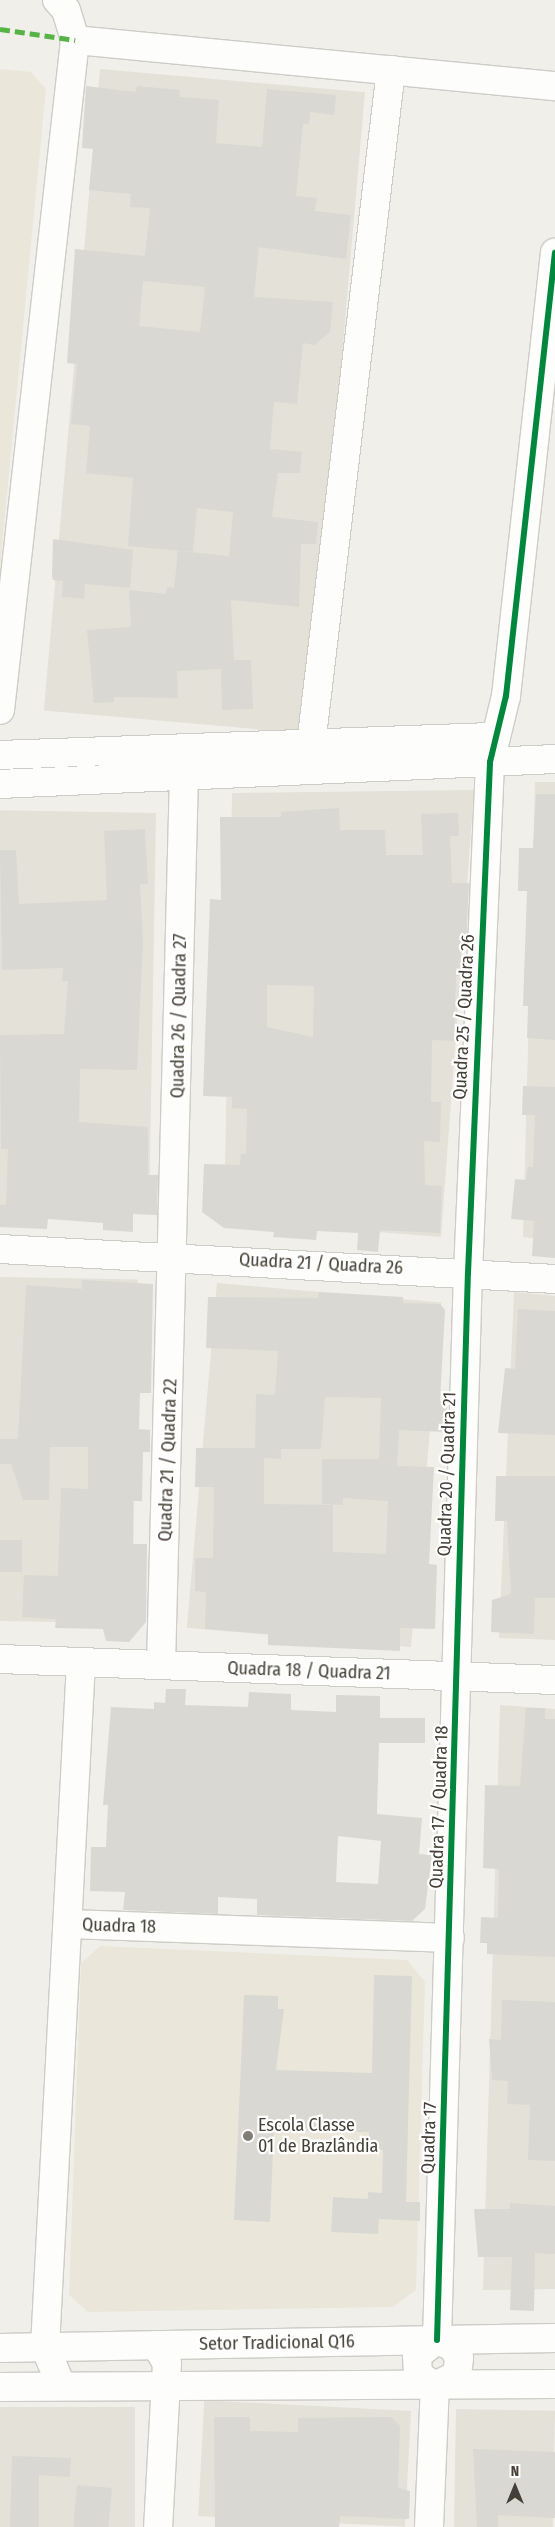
<!DOCTYPE html>
<meta charset="utf-8">
<style>
body{margin:0}
#map{position:relative;width:555px;height:2527px;overflow:hidden;background:#f0efea;font-family:"Fira Sans Condensed",sans-serif}
div>[style]{position:absolute}
.residential>*{inset:0;background:#e3e1d8;transform-origin:0 0}
.education>*{inset:0;background:#eae7da}
.building>*{inset:0;background:#dad8d2;transform-origin:0 0}
.roads{filter:drop-shadow(1px 0 #ceccc7) drop-shadow(-1px 0 #ceccc7) drop-shadow(0 1px #ceccc7) drop-shadow(0 -1px #ceccc7)}
.minor>*{height:28px;margin:-14px;padding:0 14px;transform-origin:14px;border-radius:14px;background:#fdfdfc}
.tertiary>*{height:28px;margin:-14px;padding:0 14px;transform-origin:14px;border-radius:14px;background:#fdfdfc}
.quiet>*{height:5px;margin-top:-2.5px;transform-origin:0;background:repeating-linear-gradient(90deg,#57b346 0 10px,transparent 0 15px)}
.cycleway>*{height:6px;margin:-3px;padding:0 3px;transform-origin:3px;border-radius:3px;background:#00873e}
.dots>*{width:14px;height:14px;translate:-50% -50%;box-sizing:border-box;border:2px solid #fff;border-radius:50%}
span{translate:-50% -50%;white-space:nowrap;text-align:center;line-height:1.15;-webkit-text-stroke:4.5px #fff;paint-order:stroke}
.street-label{font-size:18px;color:#454037}
.poi-label{font-size:18px;color:#454037}
.left{translate:0 -50%;text-align:left}
.north{position:absolute;left:490px;top:2462px;width:50px;height:50px;-webkit-text-stroke:4px #fff;paint-order:stroke;rotate:0deg;font-size:14px;font-weight:700;line-height:20px;text-align:center;color:#454037}
.north::after{content:'';display:block;margin:auto;width:18px;height:22px;background:#454037;clip-path:polygon(50% 0,100% 100%,50% 72%,0 100%)}
</style>
<div id="map">
<div class="residential">
<i style="left:100px;top:69px;width:266px;height:644px;rotate:5deg"></i>
<i style="clip-path:polygon(535px 782px,555px 782px,555px 1241px,523px 1237px)"></i>
<i style="clip-path:polygon(474px 790px,441px 1237px,224px 1220px,232px 793px)"></i>
<i style="left:156px;top:813px;width:401px;height:156px;rotate:91deg"></i>
<i style="left:0;top:1277px;width:138px;height:344px;rotate:1deg"></i>
<i style="left:217px;top:1283px;width:225px;height:346px;rotate:5deg"></i>
<i style="clip-path:polygon(514px 1292px,555px 1296px,555px 1640px,499px 1638px)"></i>
<i style="clip-path:polygon(500px 1705px,555px 1709px,555px 2289px,483px 2290px)"></i>
<i style="left:0;top:2407px;width:135px;height:120px"></i>
<i style="left:456px;top:2409px;width:99px;height:118px;rotate:1deg"></i>
<i style="left:411px;top:2411px;width:116px;height:207px;rotate:93deg"></i>
</div>
<div class="education">
<i style="clip-path:polygon(0 69px,31px 72px,46px 89px,0 567px)"></i>
<i style="clip-path:polygon(100px 1946px,407px 1960px,425px 1982px,416px 2290px,393px 2307px,88px 2312px,69px 2295px,81px 1963px)"></i>
</div>
<div class="building">
<i style="clip-path:polygon(evenodd,86px 86px,136px 92px,137px 86px,180px 90px,179px 97px,219px 100px,216px 143px,262px 147px,267px 89px,336px 95px,334px 115px,310px 112px,309px 124px,303px 124px,296px 196px,317px 198px,315px 211px,351px 215px,346px 259px,259px 247px,254px 297px,333px 302px,330px 332px,314px 345px,303px 343px,297px 404px,274px 402px,270px 449px,302px 452px,300px 473px,278px 473px,272px 517px,318px 522px,316px 544px,301px 544px,299px 607px,231px 600px,234px 660px,251px 660px,253px 709px,222px 710px,221px 669px,177px 671px,178px 698px,114px 697px,114px 702px,94px 703px,87px 630px,131px 627px,129px 590px,166px 594px,167px 587px,174px 588px,178px 551px,229px 556px,233px 512px,197px 508px,193px 552px,128px 546px,133px 478px,86px 473px,90px 426px,71px 424px,77px 364px,67px 363px,75px 249px,145px 256px,150px 208px,130px 207px,131px 194px,89px 190px,93px 149px,82px 148px,86px 86px,143px 281px,205px 287px,200px 332px,139px 326px,143px 281px)"></i>
<i style="clip-path:polygon(53px 539px,133px 550px,130px 588px,85px 584px,84px 599px,62px 597px,63px 581px,53px 580px,52px 576px)"></i>
<i style="clip-path:polygon(536px 794px,555px 794px,555px 1040px,527px 1038px,528px 1006px,523px 1006px,527px 891px,518px 891px,519px 848px,533px 848px)"></i>
<i style="clip-path:polygon(evenodd,339px 808px,340px 830px,385px 830px,386px 855px,423px 855px,421px 814px,458px 813px,459px 836px,450px 836px,452px 883px,469px 883px,466px 949px,461px 949px,460px 976px,456px 976px,454px 1041px,432px 1040px,431px 1102px,441px 1102px,440px 1142px,424px 1141px,425px 1185px,442px 1186px,440px 1233px,380px 1230px,378px 1252px,357px 1250px,358px 1233px,317px 1231px,316px 1240px,273px 1237px,274px 1232px,224px 1228px,202px 1212px,204px 1164px,240px 1165px,241px 1154px,246px 1154px,247px 1109px,232px 1108px,232px 1097px,203px 1096px,210px 899px,221px 900px,220px 817px,281px 817px,281px 812px,339px 808px,267px 985px,314px 986px,313px 1037px,267px 1027px,267px 985px)"></i>
<i style="clip-path:polygon(145px 829px,148px 884px,140px 884px,143px 942px,137px 1070px,80px 1069px,79px 1122px,148px 1127px,148px 1175px,158px 1175px,157px 1215px,133px 1214px,133px 1232px,103px 1230px,103px 1223px,48px 1219px,47px 1229px,0 1227px,0 1205px,6px 1205px,8px 1149px,1px 1149px,0 1035px,64px 1034px,68px 981px,62px 981px,63px 968px,2px 970px,0 850px,16px 850px,19px 904px,107px 900px,104px 831px)"></i>
<i style="clip-path:polygon(523px 1086px,555px 1087px,555px 1258px,532px 1256px,534px 1221px,511px 1219px,515px 1179px,526px 1180px,528px 1167px,533px 1167px,535px 1115px,522px 1115px)"></i>
<i style="clip-path:polygon(82px 1280px,153px 1284px,151px 1393px,140px 1393px,139px 1429px,150px 1430px,150px 1452px,143px 1452px,142px 1501px,133px 1501px,133px 1544px,147px 1544px,146px 1622px,129px 1642px,106px 1641px,103px 1629px,55px 1628px,56px 1619px,22px 1617px,24px 1575px,58px 1576px,61px 1488px,88px 1489px,88px 1447px,50px 1447px,49px 1500px,23px 1500px,11px 1464px,0 1464px,0 1439px,18px 1439px,26px 1285px,82px 1289px)"></i>
<i style="clip-path:polygon(evenodd,319px 1292px,403px 1297px,403px 1303px,440px 1304px,445px 1310px,440px 1401px,447px 1401px,446px 1432px,399px 1430px,397px 1466px,434px 1467px,429px 1564px,437px 1565px,435px 1629px,400px 1628px,400px 1651px,268px 1645px,268px 1634px,205px 1629px,206px 1592px,195px 1591px,195px 1558px,213px 1558px,214px 1487px,195px 1487px,196px 1448px,255px 1448px,256px 1394px,275px 1395px,278px 1351px,206px 1348px,208px 1297px,318px 1298px,319px 1292px,325px 1397px,381px 1398px,379px 1459px,322px 1459px,322px 1504px,343px 1505px,343px 1498px,388px 1501px,386px 1554px,333px 1552px,333px 1505px,264px 1504px,264px 1458px,281px 1459px,281px 1449px,321px 1449px,325px 1397px)"></i>
<i style="clip-path:polygon(518px 1309px,555px 1311px,555px 1435px,498px 1433px,505px 1368px,515px 1369px)"></i>
<i style="clip-path:polygon(496px 1476px,555px 1476px,555px 1598px,535px 1598px,534px 1634px,491px 1632px,492px 1600px,511px 1594px,507px 1521px,495px 1521px)"></i>
<i style="left:0;top:1540px;width:22px;height:32px"></i>
<i style="clip-path:polygon(evenodd,166px 1689px,186px 1689px,185px 1705px,248px 1707px,249px 1692px,291px 1694px,291px 1710px,336px 1712px,336px 1695px,380px 1696px,380px 1718px,425px 1718px,425px 1743px,379px 1743px,377px 1814px,422px 1818px,419px 1854px,432px 1855px,425px 1909px,412px 1921px,257px 1915px,257px 1899px,218px 1897px,218px 1914px,123px 1910px,125px 1892px,90px 1891px,91px 1847px,106px 1847px,108px 1805px,103px 1805px,111px 1707px,154px 1709px,154px 1702px,165px 1703px,166px 1689px,338px 1836px,381px 1841px,378px 1884px,336px 1882px,338px 1836px)"></i>
<i style="clip-path:polygon(526px 1708px,545px 1708px,545px 1719px,555px 1719px,555px 1957px,487px 1954px,487px 1943px,480px 1943px,481px 1917px,498px 1918px,499px 1869px,483px 1868px,485px 1785px,520px 1786px)"></i>
<i style="clip-path:polygon(374px 1975px,412px 1976px,406px 2202px,420px 2202px,420px 2221px,379px 2219px,378px 2234px,331px 2232px,333px 2197px,368px 2199px,368px 2192px,382px 2193px,383px 2150px,369px 2150px,369px 2132px,274px 2130px,270px 2222px,234px 2220px,244px 1995px,278px 1996px,278px 2009px,284px 2009px,276px 2070px,372px 2073px)"></i>
<i style="clip-path:polygon(502px 2000px,555px 2002px,555px 2161px,528px 2160px,530px 2105px,507px 2104px,508px 2081px,492px 2080px,489px 2039px,501px 2040px)"></i>
<i style="clip-path:polygon(510px 2203px,555px 2206px,555px 2254px,535px 2253px,534px 2311px,510px 2310px,512px 2257px,478px 2257px,474px 2209px,510px 2209px)"></i>
<i style="clip-path:polygon(214px 2417px,250px 2417px,250px 2431px,298px 2432px,298px 2418px,391px 2417px,400px 2426px,398px 2488px,410px 2491px,409px 2519px,340px 2516px,339px 2527px,215px 2527px)"></i>
<i style="clip-path:polygon(473px 2449px,555px 2452px,555px 2518px,498px 2515px,498px 2527px,477px 2527px)"></i>
<i style="clip-path:polygon(12px 2456px,71px 2458px,70px 2477px,39px 2475px,39px 2527px,10px 2527px)"></i>
<i style="left:77px;top:2485px;width:35px;height:42px;rotate:5deg"></i>
</div>
<div class="roads">
<div class="minor">
<i style="left:57px;top:0;width:13px;rotate:48deg"></i>
<i style="left:66px;top:10px;width:31px;rotate:73deg"></i>
<i style="left:0;top:710px;width:674px;rotate:-83.61deg"></i>
<i style="left:75px;top:40px;width:482px;rotate:5.5deg"></i>
<i style="left:0;top:755px;width:496px;rotate:-2.1deg"></i>
<i style="left:308px;top:770px;width:705px;rotate:-83.24deg"></i>
<i style="left:0;top:784px;width:556px;rotate:-2.58deg"></i>
<i style="left:0;top:1249px;width:556px;rotate:3.09deg"></i>
<i style="left:0;top:1659px;width:555px;rotate:2.17deg"></i>
<i style="left:161px;top:1665px;width:890px;rotate:-88.52deg"></i>
<i style="left:184px;top:775px;width:27px;rotate:-112deg"></i>
<i style="left:70px;top:1924px;width:380px;rotate:2.1deg"></i>
<i style="left:437px;top:2340px;width:1067px;rotate:-88.34deg"></i>
<i style="left:468px;top:1273px;width:511px;rotate:-87.53deg"></i>
<i style="left:490px;top:762px;width:68px;rotate:-76.4deg"></i>
<i style="left:506px;top:696px;width:446px;rotate:-83.7deg"></i>
<i style="left:156px;top:2345px;width:21px;rotate:59deg"></i>
<i style="left:167px;top:2363px;width:164px;rotate:93.1deg"></i>
<i style="left:61px;top:2385px;width:41px;rotate:-112.8deg"></i>
<i style="left:45px;top:2347px;width:686px;rotate:-86.99deg"></i>
<i style="left:435px;top:2386px;width:25px;rotate:-27deg"></i>
<i style="left:457px;top:2375px;width:17px;rotate:-83deg"></i>
<i style="left:459px;top:2358px;width:13px;rotate:-119deg"></i>
<i style="left:453px;top:2347px;width:17px;rotate:-156deg"></i>
<i style="left:435px;top:2386px;width:20px;rotate:-147deg"></i>
<i style="left:418px;top:2375px;width:20px;rotate:-93deg"></i>
<i style="left:417px;top:2355px;width:25px;rotate:-37deg"></i>
<i style="left:429px;top:2527px;width:141px;rotate:-87.6deg"></i>
</div>
<div class="tertiary">
<i style="left:0;top:2348px;width:555px;rotate:-1.03deg"></i>
<i style="left:0;top:2387px;width:555px;rotate:-0.31deg"></i>
</div>
</div>
<div class="quiet">
<i style="left:0;top:29px;width:76px;rotate:8.3deg"></i>
</div>
<div class="cycleway">
<i style="left:437px;top:2340px;width:1067px;rotate:-88.34deg"></i>
<i style="left:468px;top:1273px;width:511px;rotate:-87.53deg"></i>
<i style="left:490px;top:762px;width:68px;rotate:-76.4deg"></i>
<i style="left:506px;top:696px;width:446px;rotate:-83.7deg"></i>
</div>
<div class="dots">
<i style="left:248px;top:2136px;background:#817d76"></i>
</div>
<div class="street-label">
<span style="left:179px;top:1016px;rotate:-89deg">Quadra 26 / Quadra 27</span>
<span style="left:464px;top:1017px;rotate:-87deg">Quadra 25 / Quadra 26</span>
<span style="left:321px;top:1264px;rotate:3deg">Quadra 21 / Quadra 26</span>
<span style="left:168px;top:1460px;rotate:-88deg">Quadra 21 / Quadra 22</span>
<span style="left:447px;top:1474px;rotate:-88deg">Quadra 20 / Quadra 21</span>
<span style="left:309px;top:1671px;rotate:2deg">Quadra 18 / Quadra 21</span>
<span style="left:439px;top:1807px;rotate:-88deg">Quadra 17 / Quadra 18</span>
<span style="left:119px;top:1926px;rotate:2deg">Quadra 18</span>
<span style="left:429px;top:2138px;rotate:-88deg">Quadra 17</span>
<span style="left:277px;top:2343px;rotate:-1deg">Setor Tradicional Q16</span>
</div>
<div class="poi-label">
<span class="left" style="left:258px;top:2136px">Escola Classe<br>01 de Brazlândia</span>
</div>
<div class="north">N</div>
</div>
